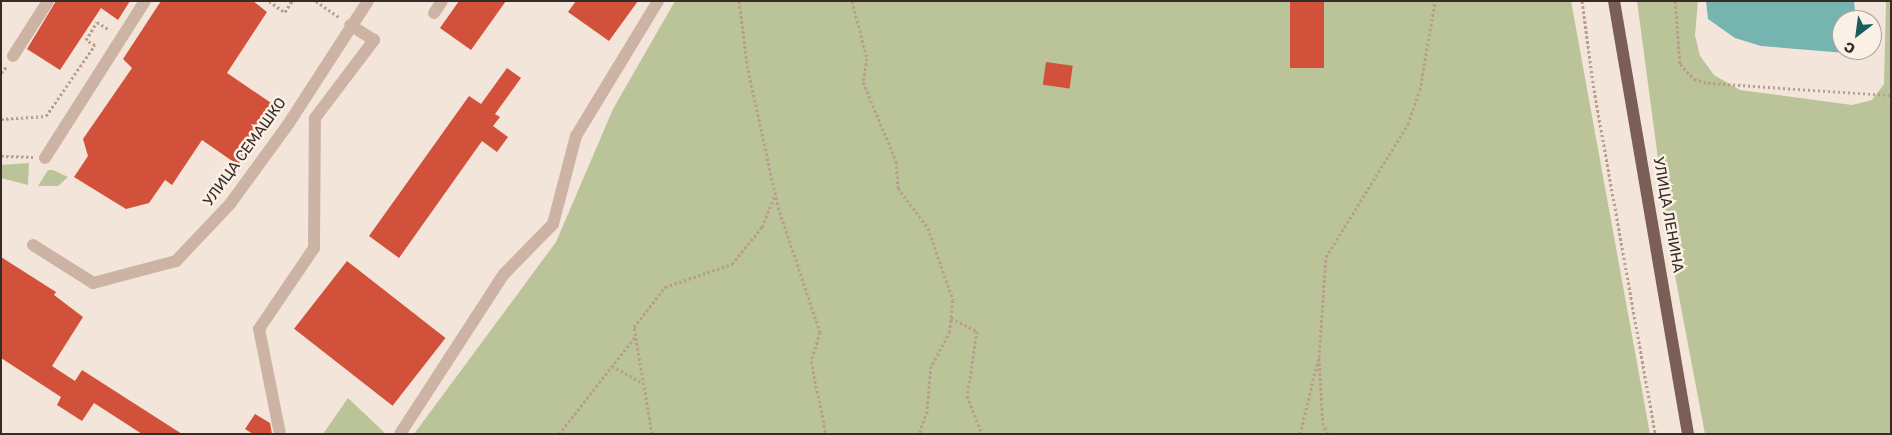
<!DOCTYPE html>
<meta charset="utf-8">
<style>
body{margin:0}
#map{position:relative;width:1892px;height:435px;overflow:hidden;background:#f4e5da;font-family:Rubik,sans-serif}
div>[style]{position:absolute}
.green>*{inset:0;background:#bac498}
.water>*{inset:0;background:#76b4b0}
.building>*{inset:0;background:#d1513a;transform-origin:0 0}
.path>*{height:3px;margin-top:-1.5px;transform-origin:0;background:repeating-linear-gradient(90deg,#b99d8e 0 2.5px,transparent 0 5px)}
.minor>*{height:12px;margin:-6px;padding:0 6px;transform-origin:6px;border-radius:6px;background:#cdb3a4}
.major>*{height:12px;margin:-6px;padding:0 6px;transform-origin:6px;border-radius:6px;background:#7b5f56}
span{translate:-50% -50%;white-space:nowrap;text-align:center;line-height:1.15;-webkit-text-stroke:5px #fbf0e6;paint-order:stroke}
.street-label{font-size:15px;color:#382a27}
.frame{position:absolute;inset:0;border:2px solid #382a27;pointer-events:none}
.north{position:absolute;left:1832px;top:10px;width:50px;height:50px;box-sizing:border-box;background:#fbf0e6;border:1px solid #ada19a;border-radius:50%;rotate:210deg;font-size:14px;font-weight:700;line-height:20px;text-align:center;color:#382a27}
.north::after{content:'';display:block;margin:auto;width:18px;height:22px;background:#185d5b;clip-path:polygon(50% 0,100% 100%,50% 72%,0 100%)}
</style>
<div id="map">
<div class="green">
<i style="clip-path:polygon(675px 1px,1571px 1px,1650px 434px,414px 434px,556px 242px,613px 109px)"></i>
<i style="clip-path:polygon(1637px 1px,1698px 1px,1695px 35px,1700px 56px,1714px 75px,1740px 90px,1852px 105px,1872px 100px,1884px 84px,1886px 1px,1891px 1px,1891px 434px,1705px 434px,1670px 249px)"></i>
<i style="clip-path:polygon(29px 163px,28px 185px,1px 178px,1px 165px)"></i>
<i style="clip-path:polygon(48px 170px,53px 170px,68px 177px,58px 186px,38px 186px)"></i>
<i style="clip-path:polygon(348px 398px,386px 434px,323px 434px)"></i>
</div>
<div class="water">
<i style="clip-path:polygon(1706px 1px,1854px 1px,1856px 20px,1842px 20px,1842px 50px,1851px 50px,1846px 53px,1761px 46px,1735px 38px,1708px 19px)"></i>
</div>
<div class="building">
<i style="clip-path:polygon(56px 1px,130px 1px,118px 20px,101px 8px,60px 70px,27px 49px)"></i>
<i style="clip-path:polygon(161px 1px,253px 1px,267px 12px,227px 73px,277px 107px,238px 165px,202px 140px,172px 185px,165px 180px,149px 203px,126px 209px,74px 177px,88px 156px,83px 139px,132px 68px,123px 59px)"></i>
<i style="clip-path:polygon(459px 1px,506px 1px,471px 50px,440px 28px)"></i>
<i style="clip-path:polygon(576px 1px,638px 1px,609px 41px,568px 12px)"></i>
<i style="left:1290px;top:1px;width:34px;height:67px"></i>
<i style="left:1046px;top:62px;width:27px;height:23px;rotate:8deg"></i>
<i style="clip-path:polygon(507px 68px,521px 78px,495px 114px,500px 117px,493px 126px,508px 137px,497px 152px,482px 141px,399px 258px,369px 236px,469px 96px,481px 104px)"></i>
<i style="clip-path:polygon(1px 257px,56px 292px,54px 295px,83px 317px,52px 366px,75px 381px,82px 370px,182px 434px,142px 434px,94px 403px,82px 421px,57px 405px,61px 397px,1px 358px)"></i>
<i style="left:347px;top:261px;width:125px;height:86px;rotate:38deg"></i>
<i style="clip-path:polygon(255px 414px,270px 423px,272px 434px,253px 434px,245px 429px)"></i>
</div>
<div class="path">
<i style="left:269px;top:1px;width:19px;rotate:35deg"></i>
<i style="left:285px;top:12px;width:13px;rotate:-58deg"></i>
<i style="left:316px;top:1px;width:29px;rotate:35deg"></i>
<i style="left:739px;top:1px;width:70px;rotate:82.6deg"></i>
<i style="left:748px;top:70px;width:140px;rotate:77.6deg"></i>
<i style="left:778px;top:207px;width:132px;rotate:71.4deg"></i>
<i style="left:820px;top:332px;width:30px;rotate:107deg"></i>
<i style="left:811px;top:361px;width:75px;rotate:78.4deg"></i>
<i style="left:852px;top:1px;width:59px;rotate:75.3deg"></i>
<i style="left:867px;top:58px;width:24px;rotate:99deg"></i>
<i style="left:863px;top:82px;width:86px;rotate:67.3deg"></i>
<i style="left:896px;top:161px;width:27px;rotate:86deg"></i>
<i style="left:898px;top:188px;width:50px;rotate:53.1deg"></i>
<i style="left:928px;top:228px;width:76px;rotate:70.9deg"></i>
<i style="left:953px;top:300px;width:31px;rotate:96deg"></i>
<i style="left:950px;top:331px;width:40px;rotate:118deg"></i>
<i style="left:931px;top:366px;width:45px;rotate:95.1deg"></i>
<i style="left:927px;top:411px;width:24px;rotate:109deg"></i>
<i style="left:1582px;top:1px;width:90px;rotate:82.3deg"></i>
<i style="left:1594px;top:90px;width:349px;rotate:79.9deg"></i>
<i style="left:1675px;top:1px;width:63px;rotate:85.5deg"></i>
<i style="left:1680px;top:64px;width:21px;rotate:47deg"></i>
<i style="left:1694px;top:79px;width:15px;rotate:16deg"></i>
<i style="left:1708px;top:83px;width:183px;rotate:3.8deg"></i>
<i style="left:1px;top:73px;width:8px;rotate:-50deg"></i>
<i style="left:1px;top:119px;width:45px;rotate:-3.8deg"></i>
<i style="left:46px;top:116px;width:86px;rotate:-55.4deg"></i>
<i style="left:95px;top:45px;width:10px;rotate:-151deg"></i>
<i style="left:86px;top:40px;width:21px;rotate:-59deg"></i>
<i style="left:97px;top:22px;width:15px;rotate:32deg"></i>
<i style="left:1px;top:156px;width:32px;rotate:2deg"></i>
<i style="left:951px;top:318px;width:29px;rotate:27deg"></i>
<i style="left:977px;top:331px;width:66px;rotate:98.7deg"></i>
<i style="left:967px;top:396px;width:41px;rotate:68.5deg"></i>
<i style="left:612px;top:366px;width:35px;rotate:29deg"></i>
<i style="left:559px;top:434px;width:123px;rotate:-51.9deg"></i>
<i style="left:652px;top:434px;width:109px;rotate:-99.5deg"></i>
<i style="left:634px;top:327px;width:51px;rotate:-52.2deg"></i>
<i style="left:665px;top:287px;width:71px;rotate:-18.9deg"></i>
<i style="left:732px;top:264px;width:48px;rotate:-51deg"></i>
<i style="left:762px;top:227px;width:35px;rotate:-68deg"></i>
<i style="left:1300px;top:434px;width:76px;rotate:-76.3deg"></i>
<i style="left:1328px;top:434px;width:10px;rotate:-119deg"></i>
<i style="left:1323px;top:425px;width:68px;rotate:-93.4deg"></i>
<i style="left:1319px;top:357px;width:100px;rotate:-86deg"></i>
<i style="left:1326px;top:257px;width:156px;rotate:-58.3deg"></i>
<i style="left:1408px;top:124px;width:36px;rotate:-71deg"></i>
<i style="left:1420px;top:90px;width:90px;rotate:-80.4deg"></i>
</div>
<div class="minor">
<i style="left:434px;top:13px;width:14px;rotate:-56deg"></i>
<i style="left:13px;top:56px;width:65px;rotate:-57.5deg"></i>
<i style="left:45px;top:158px;width:186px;rotate:-57.5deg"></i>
<i style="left:33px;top:245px;width:71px;rotate:32.3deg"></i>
<i style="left:93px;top:283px;width:86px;rotate:-14.8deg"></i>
<i style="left:176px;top:261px;width:79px;rotate:-46.5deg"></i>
<i style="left:230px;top:204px;width:100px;rotate:-53.9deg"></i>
<i style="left:289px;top:123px;width:145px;rotate:-57.1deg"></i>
<i style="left:280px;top:434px;width:107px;rotate:-101.3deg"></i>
<i style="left:259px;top:329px;width:98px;rotate:-55.8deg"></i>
<i style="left:314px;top:248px;width:130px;rotate:-89.6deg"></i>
<i style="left:315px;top:118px;width:98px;rotate:-52.9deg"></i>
<i style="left:374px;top:40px;width:28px;rotate:-148deg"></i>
<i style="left:400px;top:434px;width:191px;rotate:-57deg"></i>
<i style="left:504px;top:274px;width:70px;rotate:-45.6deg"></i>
<i style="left:553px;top:224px;width:91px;rotate:-75.4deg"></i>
<i style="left:576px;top:136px;width:158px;rotate:-58.7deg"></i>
</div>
<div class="major">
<i style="left:1614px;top:1px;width:439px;rotate:80.3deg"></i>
</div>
<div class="street-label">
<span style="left:245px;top:152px;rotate:-54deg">УЛИЦА СЕМАШКО</span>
<span style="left:1668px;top:215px;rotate:80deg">УЛИЦА ЛЕНИНА</span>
</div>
<div class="frame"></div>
<div class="north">С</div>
</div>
